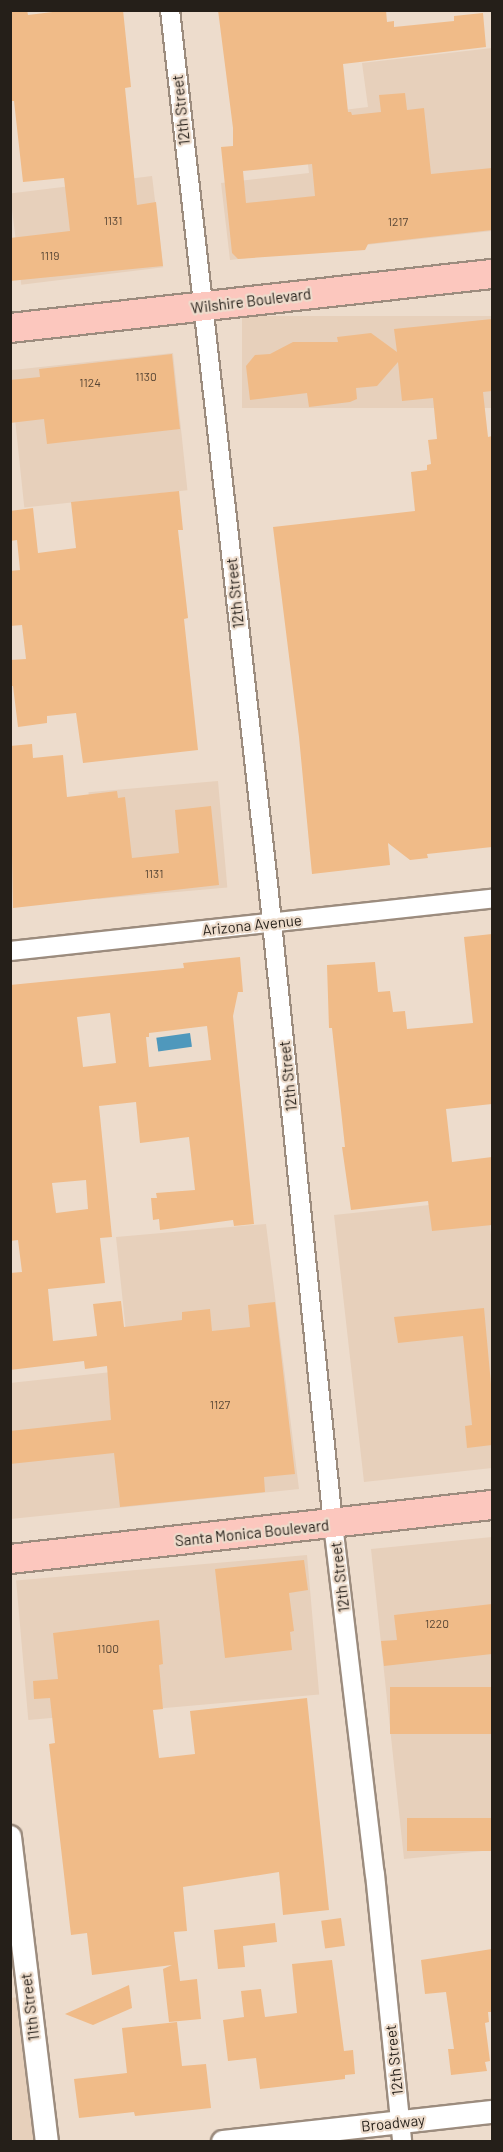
<!DOCTYPE html>
<style>
body{margin:0}
#map{position:relative;width:503px;height:2152px;overflow:hidden;background:#eddccc;font-family:Barlow,sans-serif}
div>[style]{position:absolute}
.built>*{inset:0;background:#e7d0bb;transform-origin:0 0}
.water>*{inset:0;background:#4f98bc;transform-origin:0 0}
.building>*{inset:0;background:#f0bb88;transform-origin:0 0}
.roads{filter:drop-shadow(2px 0 #9c8c7e) drop-shadow(-2px 0 #9c8c7e) drop-shadow(0 2px #9c8c7e) drop-shadow(0 -2px #9c8c7e)}
.minor>*{height:18px;margin:-9px;padding:0 9px;transform-origin:9px;border-radius:9px;background:#fff}
.tertiary>*{height:22px;margin:-11px;padding:0 11px;transform-origin:11px;border-radius:11px;background:#fff}
.primary>*{height:28px;margin:-14px;padding:0 14px;transform-origin:14px;border-radius:14px;background:#fcc7be}
span{translate:-50% -50%;white-space:nowrap;text-align:center;line-height:1.15;-webkit-text-stroke:4.5px #eddccc;paint-order:stroke}
.number-label{font-size:12px;color:#584635}
.number-label span{-webkit-text-stroke-width:0}
.street-label{font-size:15px;color:#251f19}
.frame{position:absolute;inset:0;border:12px solid #251f19;pointer-events:none}
</style>
<div id="map">
<div class="built">
<i style="clip-path:polygon(492px 48px,492px 231px,230px 260px,221px 183px,309px 173px,302px 115px,368px 107px,362px 63px)"></i>
<i style="left:152px;top:176px;width:92px;height:143px;rotate:83deg"></i>
<i style="left:492px;top:316px;width:92px;height:250px;rotate:90deg"></i>
<i style="left:173px;top:353px;width:138px;height:164px;rotate:84deg"></i>
<i style="left:218px;top:781px;width:107px;height:130px;rotate:85deg"></i>
<i style="clip-path:polygon(487px 1199px,492px 1244px,492px 1468px,364px 1482px,334px 1215px)"></i>
<i style="clip-path:polygon(266px 1224px,299px 1489px,11px 1519px,10px 1383px,130px 1370px,116px 1237px)"></i>
<i style="clip-path:polygon(492px 1537px,492px 1850px,404px 1859px,371px 1549px)"></i>
<i style="left:307px;top:1555px;width:140px;height:292px;rotate:85deg"></i>
<i style="clip-path:polygon(29px 1996px,47px 2141px,11px 2141px,10px 1998px)"></i>
</div>
<div class="water">
<i style="left:190px;top:1033px;width:14px;height:34px;rotate:82deg"></i>
</div>
<div class="building">
<i style="clip-path:polygon(10px 10px,27px 10px,28px 15px,69px 10px,123px 10px,131px 87px,125px 88px,137px 205px,156px 202px,163px 266px,10px 281px,10px 238px,70px 231px,64px 178px,23px 182px,14px 101px,10px 101px)"></i>
<i style="clip-path:polygon(evenodd,218px 10px,386px 10px,387px 22px,394px 21px,394px 27px,454px 21px,454px 16px,483px 13px,486px 47px,343px 64px,348px 112px,351px 112px,352px 115px,381px 112px,379px 95px,405px 93px,407px 110px,424px 108px,431px 174px,492px 168px,492px 230px,368px 244px,365px 250px,238px 259px,232px 253px,221px 147px,233px 146px,233px 128px,218px 10px,312px 164px,315px 196px,246px 203px,243px 171px,312px 164px)"></i>
<i style="clip-path:polygon(492px 319px,492px 391px,483px 392px,488px 437px,492px 436px,492px 847px,427px 854px,428px 858px,410px 860px,388px 843px,390px 865px,312px 874px,299px 737px,273px 527px,415px 511px,411px 472px,427px 470px,427px 465px,431px 464px,428px 440px,437px 439px,433px 398px,402px 401px,398px 362px,377px 386px,356px 388px,357px 399px,350px 402px,309px 407px,307px 393px,250px 400px,246px 366px,255px 355px,270px 354px,293px 342px,338px 342px,337px 337px,371px 333px,397px 352px,394px 329px)"></i>
<i style="clip-path:polygon(172px 354px,180px 429px,47px 444px,44px 419px,10px 423px,10px 380px,40px 377px,39px 369px)"></i>
<i style="clip-path:polygon(179px 491px,183px 530px,178px 530px,188px 618px,184px 619px,198px 750px,83px 763px,76px 713px,47px 716px,47px 723px,18px 727px,13px 686px,10px 686px,10px 660px,26px 659px,22px 625px,10px 626px,10px 571px,20px 570px,17px 540px,10px 541px,10px 511px,33px 508px,38px 553px,76px 548px,71px 502px)"></i>
<i style="clip-path:polygon(32px 744px,33px 758px,63px 755px,67px 797px,117px 791px,118px 798px,125px 797px,132px 858px,179px 853px,175px 810px,211px 806px,219px 885px,13px 908px,10px 746px)"></i>
<i style="clip-path:polygon(492px 934px,492px 1104px,446px 1109px,452px 1162px,492px 1157px,492px 1225px,432px 1231px,428px 1201px,351px 1210px,342px 1147px,345px 1147px,332px 1028px,329px 1028px,327px 965px,375px 962px,378px 992px,390px 991px,393px 1012px,405px 1011px,407px 1029px,473px 1023px,464px 937px)"></i>
<i style="clip-path:polygon(evenodd,240px 957px,243px 992px,238px 992px,233px 1016px,254px 1224px,234px 1226px,233px 1220px,160px 1230px,159px 1219px,153px 1220px,151px 1198px,157px 1198px,156px 1193px,195px 1190px,189px 1137px,140px 1143px,136px 1102px,99px 1106px,112px 1237px,100px 1238px,105px 1283px,48px 1289px,53px 1341px,97px 1336px,93px 1304px,121px 1301px,124px 1327px,182px 1320px,182px 1312px,210px 1309px,212px 1331px,250px 1327px,248px 1305px,275px 1302px,295px 1474px,264px 1477px,265px 1492px,120px 1507px,114px 1453px,10px 1464px,10px 1431px,111px 1420px,107px 1366px,85px 1369px,84px 1361px,10px 1370px,10px 1273px,22px 1272px,18px 1240px,10px 1241px,10px 985px,184px 968px,183px 963px,240px 957px,110px 1013px,116px 1063px,83px 1067px,77px 1017px,110px 1013px,240px 957px,207px 1026px,211px 1060px,149px 1067px,146px 1037px,149px 1037px,149px 1033px,207px 1026px,240px 957px,86px 1180px,88px 1209px,56px 1213px,52px 1183px,86px 1180px)"></i>
<i style="clip-path:polygon(484px 1308px,492px 1395px,492px 1445px,467px 1448px,465px 1426px,472px 1425px,463px 1336px,398px 1343px,394px 1317px)"></i>
<i style="clip-path:polygon(304px 1560px,308px 1590px,289px 1593px,294px 1631px,290px 1632px,292px 1650px,225px 1658px,215px 1569px)"></i>
<i style="clip-path:polygon(492px 1604px,492px 1654px,384px 1666px,381px 1641px,397px 1640px,394px 1615px)"></i>
<i style="clip-path:polygon(159px 1620px,163px 1664px,159px 1665px,163px 1709px,153px 1710px,159px 1758px,195px 1754px,190px 1711px,307px 1698px,329px 1910px,283px 1915px,279px 1872px,183px 1887px,187px 1931px,174px 1932px,180px 1981px,197px 1979px,201px 2019px,169px 2022px,163px 1969px,172px 1965px,92px 1975px,87px 1933px,71px 1935px,49px 1744px,55px 1743px,50px 1698px,34px 1699px,33px 1681px,58px 1679px,53px 1633px)"></i>
<i style="left:492px;top:1687px;width:47px;height:102px;rotate:90deg"></i>
<i style="left:492px;top:1818px;width:33px;height:85px;rotate:90deg"></i>
<i style="left:341px;top:1918px;width:28px;height:20px;rotate:82deg"></i>
<i style="clip-path:polygon(275px 1923px,277px 1942px,243px 1946px,245px 1967px,218px 1969px,214px 1930px)"></i>
<i style="clip-path:polygon(492px 1949px,492px 2012px,488px 2012px,489px 2022px,485px 2023px,490px 2061px,485px 2062px,487px 2071px,451px 2075px,448px 2049px,454px 2049px,446px 1992px,425px 1994px,421px 1960px)"></i>
<i style="clip-path:polygon(332px 1960px,344px 2051px,353px 2050px,355px 2074px,345px 2075px,345px 2079px,260px 2089px,256px 2058px,228px 2061px,223px 2020px,244px 2017px,241px 1991px,261px 1989px,265px 2017px,297px 2013px,292px 1964px)"></i>
<i style="clip-path:polygon(129px 1985px,132px 2008px,93px 2025px,65px 2014px)"></i>
<i style="clip-path:polygon(177px 2022px,182px 2066px,206px 2064px,211px 2108px,135px 2116px,134px 2112px,79px 2118px,74px 2079px,127px 2073px,122px 2028px)"></i>
</div>
<div class="roads">
<div class="minor">
<i style="left:170px;top:10px;width:889px;rotate:83.6deg"></i>
<i style="left:269px;top:893px;width:634px;rotate:84.21deg"></i>
<i style="left:333px;top:1524px;width:353px;rotate:83.2deg"></i>
<i style="left:375px;top:1874px;width:269px;rotate:84.2deg"></i>
<i style="left:10px;top:951px;width:485px;rotate:-6.2deg"></i>
</div>
<div class="tertiary">
<i style="left:10px;top:1837px;width:307px;rotate:83.1deg"></i>
<i style="left:223px;top:2142px;width:271px;rotate:-6.4deg"></i>
</div>
<div class="primary">
<i style="left:10px;top:328px;width:485px;rotate:-6.4deg"></i>
<i style="left:10px;top:1559px;width:485px;rotate:-6.4deg"></i>
</div>
</div>
<div class="number-label">
<span style="left:113px;top:221px">1131</span>
<span style="left:398px;top:222px">1217</span>
<span style="left:50px;top:256px">1119</span>
<span style="left:146px;top:377px">1130</span>
<span style="left:90px;top:383px">1124</span>
<span style="left:154px;top:874px">1131</span>
<span style="left:220px;top:1405px">1127</span>
<span style="left:437px;top:1624px">1220</span>
<span style="left:108px;top:1649px">1100</span>
</div>
<div class="street-label">
<span style="left:181px;top:110px;rotate:-96deg">12th Street</span>
<span style="left:251px;top:301px;rotate:-7deg">Wilshire Boulevard</span>
<span style="left:235px;top:593px;rotate:-96deg">12th Street</span>
<span style="left:252px;top:925px;rotate:-6deg">Arizona Avenue</span>
<span style="left:288px;top:1076px;rotate:-96deg">12th Street</span>
<span style="left:252px;top:1533px;rotate:-6deg">Santa Monica Boulevard</span>
<span style="left:340px;top:1577px;rotate:-97deg">12th Street</span>
<span style="left:30px;top:2007px;rotate:-97deg">11th Street</span>
<span style="left:394px;top:2060px;rotate:-96deg">12th Street</span>
<span style="left:393px;top:2123px;rotate:-6deg">Broadway</span>
</div>
<div class="frame"></div>
</div>
